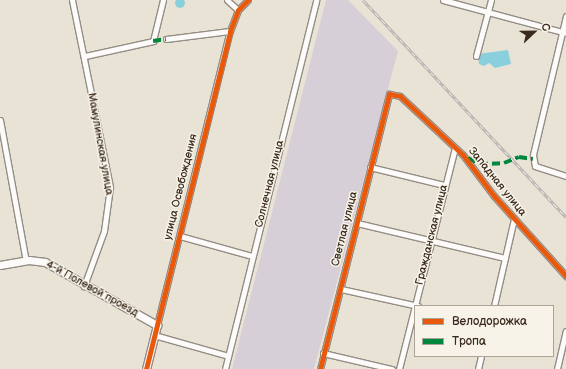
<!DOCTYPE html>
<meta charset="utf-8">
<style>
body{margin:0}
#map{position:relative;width:566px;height:369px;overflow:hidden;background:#e9e3d6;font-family:"Balsamiq Sans",sans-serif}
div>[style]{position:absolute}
.industrial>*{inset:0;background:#d7cfd7}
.water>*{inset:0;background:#8acfdc}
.round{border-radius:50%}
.roads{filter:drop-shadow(1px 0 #938d85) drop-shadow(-1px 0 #938d85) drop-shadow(0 1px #938d85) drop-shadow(0 -1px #938d85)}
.street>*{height:5px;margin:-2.5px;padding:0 2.5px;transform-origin:2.5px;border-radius:2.5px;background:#fcfbf9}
.secondary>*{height:7px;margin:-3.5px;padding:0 3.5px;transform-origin:3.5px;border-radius:3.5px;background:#fcfbf9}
.rail>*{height:3px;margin-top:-1.5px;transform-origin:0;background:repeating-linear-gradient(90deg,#f7f3e8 0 4.5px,#b6b3b0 0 9px);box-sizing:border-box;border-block:1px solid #b6b3b0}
.quiet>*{height:4px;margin-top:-2px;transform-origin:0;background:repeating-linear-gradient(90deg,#00873e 0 8px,transparent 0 12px)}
.cycleway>*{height:5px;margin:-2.5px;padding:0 2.5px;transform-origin:2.5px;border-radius:2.5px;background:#e8590c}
span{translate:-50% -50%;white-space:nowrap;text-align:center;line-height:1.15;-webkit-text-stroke:3px #f7f3e8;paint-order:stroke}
.street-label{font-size:11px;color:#3b2a1e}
.legend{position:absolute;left:414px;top:305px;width:140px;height:52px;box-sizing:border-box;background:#f7f3e8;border:1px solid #aca397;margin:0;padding:5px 7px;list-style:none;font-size:12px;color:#3b2a1e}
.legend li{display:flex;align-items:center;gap:8px;height:20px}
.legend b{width:20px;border:1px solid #aca397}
.north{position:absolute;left:514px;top:12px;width:40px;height:40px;-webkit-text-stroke:3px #f7f3e8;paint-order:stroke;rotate:68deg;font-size:11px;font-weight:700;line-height:16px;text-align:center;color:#3b2a1e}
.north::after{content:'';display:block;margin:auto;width:14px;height:18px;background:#3b2a1e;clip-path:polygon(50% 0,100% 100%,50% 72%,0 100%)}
</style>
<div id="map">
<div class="industrial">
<i style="clip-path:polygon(326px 0,348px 0,398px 51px,314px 369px,232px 369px)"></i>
</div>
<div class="water">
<i class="round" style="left:175px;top:-2px;width:10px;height:10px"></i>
<i style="clip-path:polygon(508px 50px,511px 64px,495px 68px,489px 63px,484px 66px,479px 64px,478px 54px)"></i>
</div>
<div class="roads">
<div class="street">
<i style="left:72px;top:0;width:191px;rotate:78.5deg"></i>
<i style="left:110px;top:187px;width:44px;rotate:97.8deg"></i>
<i style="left:104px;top:231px;width:59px;rotate:110deg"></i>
<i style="left:227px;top:0;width:15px;rotate:42deg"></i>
<i style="left:443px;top:0;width:127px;rotate:15deg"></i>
<i style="left:566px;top:16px;width:143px;rotate:103.4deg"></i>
<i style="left:533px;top:155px;width:11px;rotate:80deg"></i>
<i style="left:535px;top:166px;width:33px;rotate:18deg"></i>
<i style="left:166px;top:39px;width:64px;rotate:-7.1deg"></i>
<i style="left:85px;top:56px;width:70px;rotate:-12.4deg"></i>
<i style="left:153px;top:41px;width:42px;rotate:-76.3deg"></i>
<i style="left:476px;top:56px;width:58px;rotate:-75deg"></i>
<i style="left:0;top:120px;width:143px;rotate:79.6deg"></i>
<i style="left:370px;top:167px;width:76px;rotate:13.7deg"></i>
<i style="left:357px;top:223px;width:152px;rotate:13.3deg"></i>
<i style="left:180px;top:236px;width:75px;rotate:15.5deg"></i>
<i style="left:341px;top:289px;width:79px;rotate:12.4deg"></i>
<i style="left:494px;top:306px;width:89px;rotate:-77.1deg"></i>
<i style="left:157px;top:325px;width:303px;rotate:-76.1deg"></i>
<i style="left:230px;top:31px;width:22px;rotate:-69deg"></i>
<i style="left:238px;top:10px;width:14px;rotate:-45deg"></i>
<i style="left:154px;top:335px;width:77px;rotate:15.8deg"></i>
<i style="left:323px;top:353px;width:71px;rotate:13.1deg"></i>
<i style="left:225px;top:369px;width:380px;rotate:-76.1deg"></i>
<i style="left:320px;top:369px;width:284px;rotate:-75.9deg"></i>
<i style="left:389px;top:94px;width:11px;rotate:10deg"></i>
<i style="left:400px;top:96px;width:86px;rotate:43.1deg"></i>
<i style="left:463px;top:155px;width:51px;rotate:52.9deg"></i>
<i style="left:494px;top:196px;width:108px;rotate:48deg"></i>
<i style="left:399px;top:369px;width:228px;rotate:-75.8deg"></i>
<i style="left:478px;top:369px;width:13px;rotate:-77deg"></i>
<i style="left:557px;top:369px;width:39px;rotate:-77deg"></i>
</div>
<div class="secondary">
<i style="left:0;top:265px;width:29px;rotate:-10deg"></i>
<i style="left:29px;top:260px;width:16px;rotate:7deg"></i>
<i style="left:45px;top:262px;width:129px;rotate:29.4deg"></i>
<i style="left:157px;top:325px;width:45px;rotate:104deg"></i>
</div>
</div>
<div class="rail">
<i style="left:363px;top:0;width:297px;rotate:46.9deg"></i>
</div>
<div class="quiet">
<i style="left:153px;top:41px;width:13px;rotate:-9deg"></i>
<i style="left:468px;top:158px;width:13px;rotate:27deg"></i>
<i style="left:480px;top:164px;width:24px;rotate:-2deg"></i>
<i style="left:504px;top:163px;width:16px;rotate:-22deg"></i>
<i style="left:519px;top:157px;width:14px;rotate:8deg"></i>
</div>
<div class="cycleway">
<i style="left:146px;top:369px;width:348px;rotate:-76deg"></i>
<i style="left:230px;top:31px;width:22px;rotate:-69deg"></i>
<i style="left:238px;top:10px;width:14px;rotate:-45deg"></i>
<i style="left:320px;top:369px;width:284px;rotate:-75.9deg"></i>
<i style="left:389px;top:94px;width:11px;rotate:10deg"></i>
<i style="left:400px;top:96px;width:86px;rotate:43.1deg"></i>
<i style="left:463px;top:155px;width:51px;rotate:52.9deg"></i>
<i style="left:494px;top:196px;width:108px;rotate:48deg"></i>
</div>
<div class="street-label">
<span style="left:100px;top:144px;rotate:80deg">Мамулинская улица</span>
<span style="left:497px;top:182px;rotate:51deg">Западная улица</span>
<span style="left:270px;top:184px;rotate:-76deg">Солнечная улица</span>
<span style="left:181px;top:187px;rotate:-76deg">улица Освобождения</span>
<span style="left:345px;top:229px;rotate:-76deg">Светлая улица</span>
<span style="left:432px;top:235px;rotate:-76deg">Гражданская улица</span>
<span style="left:92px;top:289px;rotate:29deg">4-й Полевой проезд</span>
</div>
<ul class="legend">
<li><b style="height:5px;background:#e8590c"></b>Велодорожка</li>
<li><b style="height:5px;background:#00873e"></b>Тропа</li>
</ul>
<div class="north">С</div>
</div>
